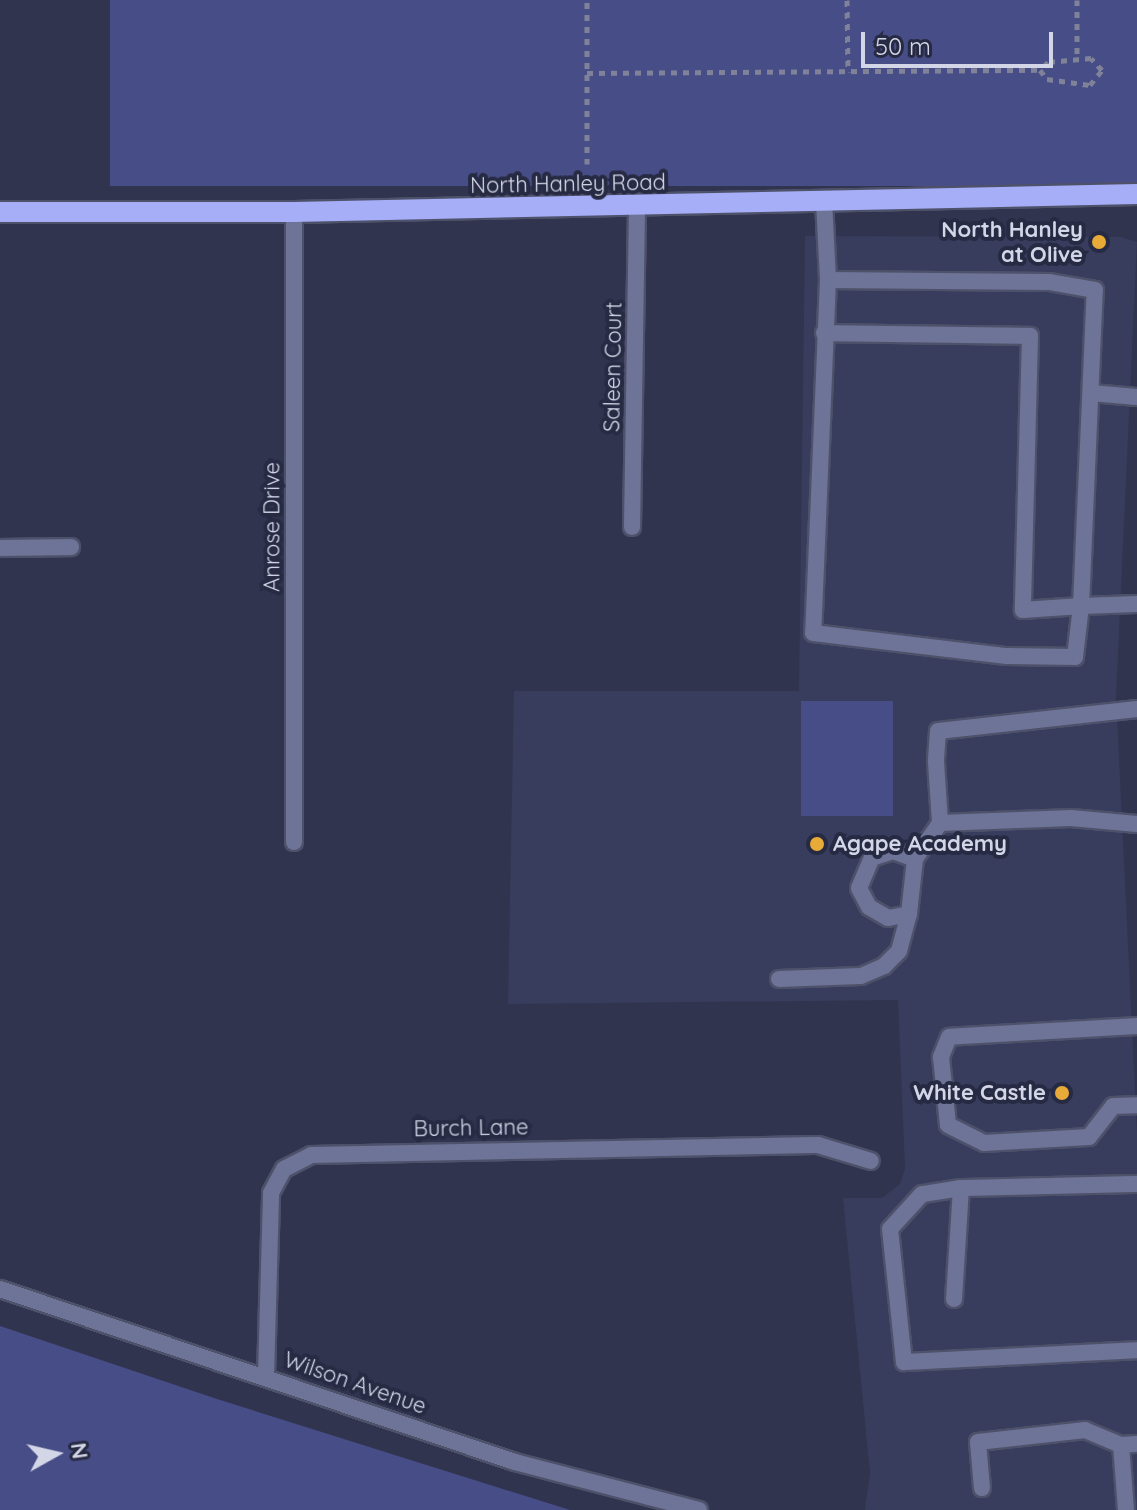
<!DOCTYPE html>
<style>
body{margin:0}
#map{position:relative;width:1137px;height:1510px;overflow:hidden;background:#31344e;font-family:Quicksand,sans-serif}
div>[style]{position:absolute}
.built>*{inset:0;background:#383d5d}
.green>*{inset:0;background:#474d86;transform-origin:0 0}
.path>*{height:5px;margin-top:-2.5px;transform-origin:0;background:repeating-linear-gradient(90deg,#7f8298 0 6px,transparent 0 12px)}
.roads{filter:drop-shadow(2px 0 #4e516a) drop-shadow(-2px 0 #4e516a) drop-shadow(0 2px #4e516a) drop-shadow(0 -2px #4e516a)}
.service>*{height:16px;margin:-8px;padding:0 8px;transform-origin:8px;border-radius:8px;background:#6e7497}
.minor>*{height:16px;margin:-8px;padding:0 8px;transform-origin:8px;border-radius:8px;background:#6e7497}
.primary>*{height:20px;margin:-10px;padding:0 10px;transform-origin:10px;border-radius:10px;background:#a5aef6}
.dots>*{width:22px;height:22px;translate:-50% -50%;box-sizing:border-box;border:4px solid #272a43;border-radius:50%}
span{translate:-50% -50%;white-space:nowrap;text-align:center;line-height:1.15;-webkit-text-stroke:8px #272a43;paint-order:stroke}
.street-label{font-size:22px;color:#d3d6e7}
.poi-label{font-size:22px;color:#d3d6e7;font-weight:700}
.right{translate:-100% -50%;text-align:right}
.left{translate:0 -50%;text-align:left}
.north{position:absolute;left:16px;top:1414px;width:80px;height:80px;-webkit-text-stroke:6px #272a43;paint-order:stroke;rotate:82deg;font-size:22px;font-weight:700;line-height:32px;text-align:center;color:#d3d6e7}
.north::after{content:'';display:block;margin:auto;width:28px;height:36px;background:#d3d6e7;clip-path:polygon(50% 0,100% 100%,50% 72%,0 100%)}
.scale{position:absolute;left:861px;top:32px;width:192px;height:36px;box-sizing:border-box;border:4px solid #d3d6e7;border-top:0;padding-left:10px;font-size:24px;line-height:28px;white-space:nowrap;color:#d3d6e7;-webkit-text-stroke:6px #272a43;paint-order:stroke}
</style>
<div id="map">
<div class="built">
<i style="clip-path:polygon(805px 236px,1120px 237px,1137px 242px,1116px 696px,1137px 1132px,1137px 1510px,865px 1510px,870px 1473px,843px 1198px,882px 1198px,900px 1184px,905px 1168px,898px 1000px,508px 1004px,514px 691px,799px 691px)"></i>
</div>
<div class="green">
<i style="left:110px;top:0;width:1027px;height:186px"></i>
<i style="left:801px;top:701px;width:92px;height:115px"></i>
<i style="clip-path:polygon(0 1326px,217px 1399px,570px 1510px,0 1510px)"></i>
</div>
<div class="path">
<i style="left:847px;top:0;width:72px;rotate:89.2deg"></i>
<i style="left:1077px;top:0;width:59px;rotate:90deg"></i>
<i style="left:587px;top:73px;width:453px;rotate:-0.4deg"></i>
<i style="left:1040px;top:70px;width:11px;rotate:52deg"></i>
<i style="left:1047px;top:79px;width:43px;rotate:7.9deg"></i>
<i style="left:1090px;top:85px;width:19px;rotate:-51deg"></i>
<i style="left:1102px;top:70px;width:16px;rotate:-133deg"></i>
<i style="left:1091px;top:58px;width:43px;rotate:174.7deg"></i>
<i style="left:1048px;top:62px;width:11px;rotate:135deg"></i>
<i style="left:587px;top:164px;width:164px;rotate:-90deg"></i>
</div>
<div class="roads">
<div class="service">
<i style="left:824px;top:201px;width:79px;rotate:87.1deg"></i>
<i style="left:828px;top:280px;width:353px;rotate:92.4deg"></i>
<i style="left:813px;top:633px;width:195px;rotate:6.8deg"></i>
<i style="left:1007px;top:656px;width:68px;rotate:0.8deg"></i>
<i style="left:1075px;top:657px;width:51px;rotate:-83.3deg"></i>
<i style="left:1081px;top:606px;width:56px;rotate:-2deg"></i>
<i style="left:824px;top:333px;width:206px;rotate:0.8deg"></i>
<i style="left:1030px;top:336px;width:274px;rotate:91.5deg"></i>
<i style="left:1023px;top:610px;width:58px;rotate:-3.9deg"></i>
<i style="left:1081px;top:606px;width:316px;rotate:-87.5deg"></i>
<i style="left:1095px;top:290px;width:47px;rotate:-170.1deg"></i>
<i style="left:1049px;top:282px;width:221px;rotate:-179.5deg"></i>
<i style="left:1091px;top:393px;width:46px;rotate:5deg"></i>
<i style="left:0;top:548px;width:71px;rotate:-0.8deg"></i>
<i style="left:1137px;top:709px;width:200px;rotate:173.7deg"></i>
<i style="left:938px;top:731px;width:31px;rotate:94deg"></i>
<i style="left:936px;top:762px;width:61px;rotate:86.2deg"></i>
<i style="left:940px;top:823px;width:131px;rotate:-2.2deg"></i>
<i style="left:1071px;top:818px;width:66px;rotate:5.2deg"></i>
<i style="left:893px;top:851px;width:23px;rotate:20deg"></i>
<i style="left:915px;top:859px;width:55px;rotate:96.2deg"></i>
<i style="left:909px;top:914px;width:21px;rotate:169deg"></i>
<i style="left:888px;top:918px;width:22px;rotate:-150deg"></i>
<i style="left:869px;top:907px;width:21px;rotate:-118deg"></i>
<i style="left:859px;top:888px;width:33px;rotate:-67deg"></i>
<i style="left:872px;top:858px;width:22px;rotate:-18deg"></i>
<i style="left:915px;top:859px;width:44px;rotate:-55.2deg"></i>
<i style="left:779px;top:979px;width:82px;rotate:-2.1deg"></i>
<i style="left:861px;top:976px;width:25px;rotate:-23deg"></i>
<i style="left:884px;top:966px;width:21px;rotate:-45deg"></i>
<i style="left:899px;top:951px;width:38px;rotate:-75deg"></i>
<i style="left:1137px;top:1026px;width:188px;rotate:176.7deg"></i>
<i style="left:949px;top:1037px;width:22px;rotate:112deg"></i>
<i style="left:941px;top:1057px;width:68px;rotate:84.1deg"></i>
<i style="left:948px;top:1125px;width:40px;rotate:26.6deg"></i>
<i style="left:984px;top:1143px;width:105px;rotate:-3.3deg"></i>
<i style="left:1089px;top:1137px;width:39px;rotate:-52deg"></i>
<i style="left:1113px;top:1106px;width:24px;rotate:-2deg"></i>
<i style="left:961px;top:1188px;width:39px;rotate:171deg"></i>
<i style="left:922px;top:1194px;width:47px;rotate:132.4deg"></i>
<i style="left:890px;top:1229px;width:134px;rotate:84deg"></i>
<i style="left:904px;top:1362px;width:233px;rotate:-2.9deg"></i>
<i style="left:954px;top:1299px;width:111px;rotate:-86.4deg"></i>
<i style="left:961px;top:1188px;width:176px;rotate:-1.3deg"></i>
<i style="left:982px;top:1488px;width:46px;rotate:-95deg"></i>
<i style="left:978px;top:1442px;width:108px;rotate:-6.4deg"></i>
<i style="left:1085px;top:1430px;width:39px;rotate:23deg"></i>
<i style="left:1126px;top:1510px;width:65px;rotate:-94.4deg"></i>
<i style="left:1121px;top:1445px;width:16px;rotate:-4deg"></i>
</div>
<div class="minor">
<i style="left:632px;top:527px;width:320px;rotate:-89.1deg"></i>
<i style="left:294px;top:842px;width:630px;rotate:-90deg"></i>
<i style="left:0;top:1289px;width:543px;rotate:18.57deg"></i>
<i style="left:515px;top:1462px;width:190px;rotate:14.6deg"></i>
<i style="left:266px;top:1376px;width:183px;rotate:-88.4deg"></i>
<i style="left:271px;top:1193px;width:27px;rotate:-62deg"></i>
<i style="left:284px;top:1169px;width:30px;rotate:-27deg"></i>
<i style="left:311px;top:1155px;width:507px;rotate:-1.13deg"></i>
<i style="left:818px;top:1145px;width:55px;rotate:16.8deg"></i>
</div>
<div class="primary">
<i style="left:0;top:212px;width:294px"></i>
<i style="left:294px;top:212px;width:843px;rotate:-1.22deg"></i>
</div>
</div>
<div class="dots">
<i style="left:1099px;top:242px;background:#e8ab37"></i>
<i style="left:817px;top:844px;background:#e8ab37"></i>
<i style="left:1062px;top:1093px;background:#e8ab37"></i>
</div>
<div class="street-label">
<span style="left:568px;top:184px;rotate:-1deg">North Hanley Road</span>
<span style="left:613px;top:367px;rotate:-89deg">Saleen Court</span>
<span style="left:272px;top:527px;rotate:-90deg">Anrose Drive</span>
<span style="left:471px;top:1128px;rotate:-1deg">Burch Lane</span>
<span style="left:355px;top:1383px;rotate:19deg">Wilson Avenue</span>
</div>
<div class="poi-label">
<span class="right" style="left:1083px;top:242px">North Hanley<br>at Olive</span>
<span class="left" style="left:833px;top:844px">Agape Academy</span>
<span class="right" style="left:1046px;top:1093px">White Castle</span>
</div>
<div class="north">N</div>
<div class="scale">50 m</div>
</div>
